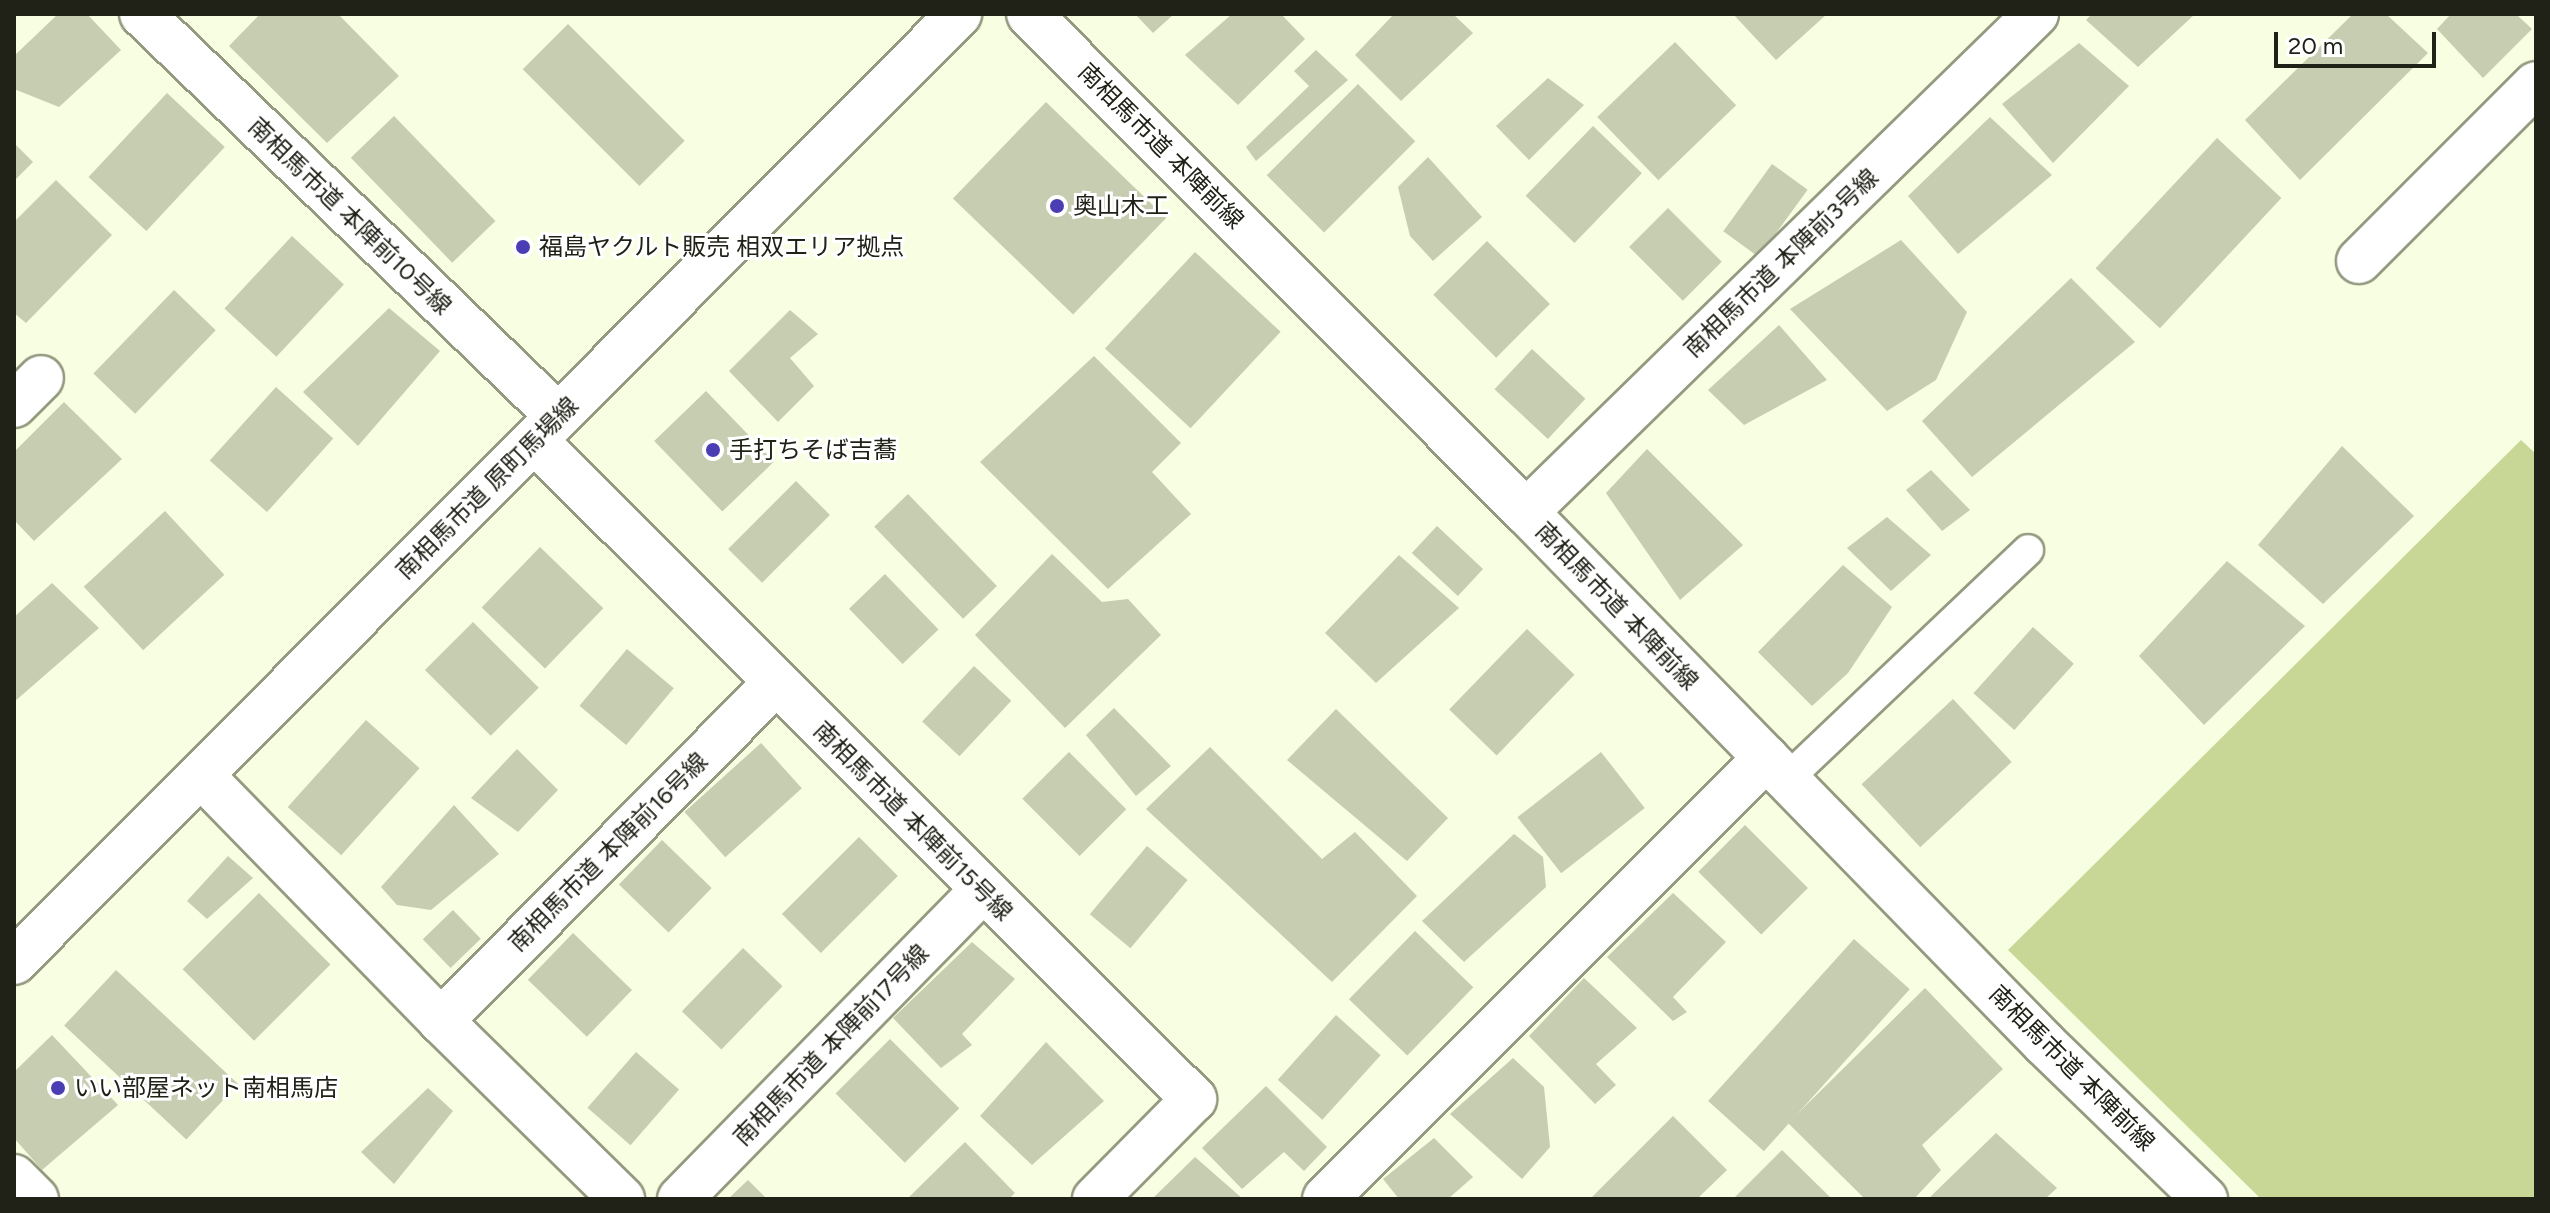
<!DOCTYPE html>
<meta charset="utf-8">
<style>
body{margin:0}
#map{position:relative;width:2550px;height:1213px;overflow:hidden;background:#f7fee1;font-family:Figtree,"Noto Sans JP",sans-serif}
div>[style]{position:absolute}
.green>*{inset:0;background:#c9d796}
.building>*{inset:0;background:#c6cdb1;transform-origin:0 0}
.roads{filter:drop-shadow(2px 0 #949a80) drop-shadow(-2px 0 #949a80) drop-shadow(0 2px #949a80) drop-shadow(0 -2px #949a80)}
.lane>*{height:30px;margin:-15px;padding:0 15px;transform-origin:15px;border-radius:15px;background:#fff}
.street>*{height:44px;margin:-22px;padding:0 22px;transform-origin:22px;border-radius:22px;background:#fff}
.secondary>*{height:44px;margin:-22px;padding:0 22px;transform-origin:22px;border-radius:22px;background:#fff}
.dots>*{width:22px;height:22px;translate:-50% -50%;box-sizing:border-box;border:4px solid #fff;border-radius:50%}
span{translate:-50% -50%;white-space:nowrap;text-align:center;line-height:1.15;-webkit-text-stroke:6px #fff;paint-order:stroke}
.street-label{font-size:24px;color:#202218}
.poi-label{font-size:24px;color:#202218}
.left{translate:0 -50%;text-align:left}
.frame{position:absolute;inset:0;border:16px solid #202218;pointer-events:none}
.scale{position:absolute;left:2274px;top:32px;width:162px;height:36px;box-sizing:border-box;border:4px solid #202218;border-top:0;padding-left:10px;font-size:24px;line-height:28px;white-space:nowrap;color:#202218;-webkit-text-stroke:6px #fff;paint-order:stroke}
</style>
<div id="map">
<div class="green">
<i style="clip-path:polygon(2521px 440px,2536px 454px,2536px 1199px,2261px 1199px,2008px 950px)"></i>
</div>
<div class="building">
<i style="clip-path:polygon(58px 14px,87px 14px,121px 50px,59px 107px,14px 89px,14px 56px)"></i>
<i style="clip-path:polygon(260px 14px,338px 14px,399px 76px,327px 143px,229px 46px)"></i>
<i style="clip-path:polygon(1135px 14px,1174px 14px,1153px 33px)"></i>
<i style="clip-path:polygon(1232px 14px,1281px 14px,1305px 39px,1238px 105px,1185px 55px)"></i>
<i style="clip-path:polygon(1394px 14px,1453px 14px,1473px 33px,1401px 101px,1355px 55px)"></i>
<i style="clip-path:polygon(1733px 14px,1827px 14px,1776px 60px)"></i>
<i style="clip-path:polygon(2092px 14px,2195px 14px,2138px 67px,2086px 20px)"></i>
<i style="clip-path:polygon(2353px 14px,2386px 14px,2428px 53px,2300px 180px,2245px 120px)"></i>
<i style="clip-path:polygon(2451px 14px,2516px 14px,2532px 29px,2483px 78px,2437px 29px)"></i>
<i style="left:568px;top:24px;width:165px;height:64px;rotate:45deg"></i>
<i style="left:1675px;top:42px;width:88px;height:108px;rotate:46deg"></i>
<i style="clip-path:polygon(2079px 43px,2129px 86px,2053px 163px,2002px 104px)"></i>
<i style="clip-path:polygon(1316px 50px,1348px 80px,1256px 161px,1246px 147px,1309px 86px,1294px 71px)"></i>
<i style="clip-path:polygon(1548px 78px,1584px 105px,1529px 160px,1496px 126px)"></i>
<i style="left:1358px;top:84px;width:81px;height:129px;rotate:45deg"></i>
<i style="left:167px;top:93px;width:79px;height:115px;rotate:43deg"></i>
<i style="left:1046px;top:102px;width:167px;height:134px;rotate:44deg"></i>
<i style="left:394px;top:116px;width:146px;height:60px;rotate:46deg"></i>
<i style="clip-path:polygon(1990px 117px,2052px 175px,1958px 254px,1908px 196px)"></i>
<i style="left:1593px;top:126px;width:68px;height:97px;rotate:44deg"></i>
<i style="left:2217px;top:138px;width:88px;height:178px;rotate:43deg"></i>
<i style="clip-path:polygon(14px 143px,33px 162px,14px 181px)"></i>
<i style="clip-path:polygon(1428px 157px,1482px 217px,1433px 261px,1410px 236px,1398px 187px)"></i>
<i style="left:1772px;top:164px;width:44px;height:83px;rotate:36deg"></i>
<i style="clip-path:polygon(56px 180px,112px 235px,26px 323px,14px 313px,14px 222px)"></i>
<i style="left:1668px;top:208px;width:76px;height:55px;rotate:45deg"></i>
<i style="left:292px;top:236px;width:71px;height:99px;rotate:43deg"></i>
<i style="clip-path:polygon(1901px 240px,1967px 312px,1936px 380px,1887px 411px,1790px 309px)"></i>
<i style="left:1487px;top:241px;width:89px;height:76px;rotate:45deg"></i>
<i style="left:1195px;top:252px;width:117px;height:132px;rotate:43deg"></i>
<i style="clip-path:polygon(2071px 278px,2135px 342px,1972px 477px,1922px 421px)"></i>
<i style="left:174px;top:290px;width:58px;height:116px;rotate:44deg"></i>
<i style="clip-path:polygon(389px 308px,440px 351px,358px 446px,303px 392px)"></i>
<i style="clip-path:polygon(790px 310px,818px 334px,790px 358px,814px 386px,778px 422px,729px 371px)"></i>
<i style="clip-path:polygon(1779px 325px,1827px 380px,1744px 425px,1708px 390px)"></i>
<i style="left:1532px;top:349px;width:73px;height:55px;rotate:43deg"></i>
<i style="clip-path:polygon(1094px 356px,1181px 443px,1152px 472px,1191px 514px,1108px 589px,980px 462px)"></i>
<i style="left:276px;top:387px;width:77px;height:99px;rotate:42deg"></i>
<i style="left:706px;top:391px;width:98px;height:72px;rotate:46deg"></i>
<i style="clip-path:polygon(64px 402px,122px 459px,34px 541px,14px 520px,14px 452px)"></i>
<i style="clip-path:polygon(2342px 446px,2414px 516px,2323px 604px,2258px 545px)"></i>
<i style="clip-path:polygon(1647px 449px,1743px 545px,1680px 600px,1606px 493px)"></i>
<i style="clip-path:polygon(1931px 470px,1970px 510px,1942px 531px,1906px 490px)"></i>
<i style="left:796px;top:481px;width:48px;height:96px;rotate:45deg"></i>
<i style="left:908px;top:494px;width:128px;height:47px;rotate:46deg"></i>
<i style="left:165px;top:511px;width:87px;height:111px;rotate:47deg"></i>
<i style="clip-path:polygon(1887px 517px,1931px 555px,1891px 591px,1847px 548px)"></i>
<i style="left:1437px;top:526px;width:63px;height:37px;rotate:43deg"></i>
<i style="left:540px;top:547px;width:88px;height:84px;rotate:44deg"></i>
<i style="clip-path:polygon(1052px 554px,1102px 602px,1128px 599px,1161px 635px,1065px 728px,975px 635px)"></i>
<i style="clip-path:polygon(1399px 555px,1459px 608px,1376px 683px,1325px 633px)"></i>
<i style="clip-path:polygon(2227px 561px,2305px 626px,2204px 725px,2139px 656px)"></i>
<i style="clip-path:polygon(1843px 565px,1892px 607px,1848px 673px,1812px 706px,1758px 652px)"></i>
<i style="left:885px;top:574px;width:77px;height:50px;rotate:46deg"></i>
<i style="clip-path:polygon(52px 583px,99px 628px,14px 702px,14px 617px)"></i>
<i style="left:473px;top:622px;width:93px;height:68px;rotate:45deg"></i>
<i style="left:2033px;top:627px;width:55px;height:89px;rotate:42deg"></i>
<i style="left:1527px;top:629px;width:66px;height:112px;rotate:44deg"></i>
<i style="left:627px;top:649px;width:61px;height:74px;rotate:40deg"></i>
<i style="left:974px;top:666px;width:51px;height:76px;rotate:43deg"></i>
<i style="left:1953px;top:699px;width:86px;height:125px;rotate:47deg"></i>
<i style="clip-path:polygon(1114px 708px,1171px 766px,1136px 796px,1086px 735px)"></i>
<i style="clip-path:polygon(1336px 709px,1448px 818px,1407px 861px,1287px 760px)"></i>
<i style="left:366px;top:720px;width:72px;height:117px;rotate:42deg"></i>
<i style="left:761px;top:743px;width:61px;height:103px;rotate:48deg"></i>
<i style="clip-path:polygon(1210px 747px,1322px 859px,1355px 832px,1417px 896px,1332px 982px,1146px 809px)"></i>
<i style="clip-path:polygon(517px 749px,558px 790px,518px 832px,471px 798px)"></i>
<i style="left:1069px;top:752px;width:81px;height:66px;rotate:45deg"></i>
<i style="left:1601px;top:752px;width:71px;height:106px;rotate:52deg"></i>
<i style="clip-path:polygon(454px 805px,499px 854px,431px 910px,397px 905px,381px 887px)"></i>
<i style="left:1745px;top:825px;width:89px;height:66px;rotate:45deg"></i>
<i style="clip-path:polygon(1514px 834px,1543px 857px,1546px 887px,1464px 962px,1422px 921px)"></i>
<i style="left:859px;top:837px;width:55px;height:109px;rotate:45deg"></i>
<i style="left:662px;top:840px;width:69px;height:62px;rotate:44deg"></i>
<i style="left:1147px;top:846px;width:53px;height:89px;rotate:40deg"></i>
<i style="clip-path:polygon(228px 856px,253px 878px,207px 919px,187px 901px)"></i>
<i style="left:259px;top:893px;width:101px;height:108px;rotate:45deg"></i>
<i style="clip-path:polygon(1673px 893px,1726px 942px,1673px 997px,1687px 1012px,1673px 1021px,1607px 957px)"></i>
<i style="left:453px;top:910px;width:40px;height:42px;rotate:46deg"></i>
<i style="left:1415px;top:931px;width:81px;height:95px;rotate:44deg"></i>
<i style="left:573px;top:933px;width:82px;height:65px;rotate:44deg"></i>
<i style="left:1854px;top:939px;width:75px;height:218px;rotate:42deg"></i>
<i style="clip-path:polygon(972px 942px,1015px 979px,962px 1034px,972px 1045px,941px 1068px,893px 1018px)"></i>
<i style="left:743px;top:948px;width:55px;height:88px;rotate:44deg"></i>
<i style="left:116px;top:970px;width:167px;height:76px;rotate:43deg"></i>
<i style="clip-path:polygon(1584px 978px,1637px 1028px,1596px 1064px,1616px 1085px,1595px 1104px,1529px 1036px)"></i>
<i style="clip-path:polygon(1925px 988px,2003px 1069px,1922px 1145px,1941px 1170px,1914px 1199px,1865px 1199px,1788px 1123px)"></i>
<i style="left:1336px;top:1015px;width:60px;height:87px;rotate:42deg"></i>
<i style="clip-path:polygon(52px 1035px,118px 1105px,42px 1170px,14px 1138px,14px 1072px)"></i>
<i style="left:890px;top:1039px;width:98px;height:77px;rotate:45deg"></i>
<i style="clip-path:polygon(1046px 1042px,1104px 1101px,1032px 1165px,980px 1116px)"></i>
<i style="left:636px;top:1052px;width:57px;height:74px;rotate:41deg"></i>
<i style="clip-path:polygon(1513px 1058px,1544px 1087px,1550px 1147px,1522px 1179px,1450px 1114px)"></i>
<i style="clip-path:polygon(1266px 1086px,1327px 1147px,1304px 1171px,1284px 1152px,1242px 1189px,1202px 1148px)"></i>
<i style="clip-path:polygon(428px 1088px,453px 1111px,394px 1184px,361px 1152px)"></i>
<i style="clip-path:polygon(1673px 1116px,1727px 1170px,1697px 1199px,1590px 1199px)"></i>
<i style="clip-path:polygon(1996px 1133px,2057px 1188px,2045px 1199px,1928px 1199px)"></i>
<i style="clip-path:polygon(1434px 1138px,1473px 1177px,1448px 1199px,1399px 1199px,1383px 1179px)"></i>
<i style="clip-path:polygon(965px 1142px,1015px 1193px,1009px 1199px,907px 1199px)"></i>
<i style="clip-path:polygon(1782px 1150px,1832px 1199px,1733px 1199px)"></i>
<i style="clip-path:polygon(1195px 1157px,1243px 1199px,1152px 1199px)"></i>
<i style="clip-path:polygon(748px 1180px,767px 1199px,728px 1199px)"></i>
</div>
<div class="roads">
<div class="lane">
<i style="left:1788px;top:778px;width:331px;rotate:-43.5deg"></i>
</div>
<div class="street">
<i style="left:142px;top:14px;width:578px;rotate:44.02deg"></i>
<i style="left:1029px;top:14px;width:704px;rotate:45.06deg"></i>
<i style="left:1526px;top:512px;width:743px;rotate:45.71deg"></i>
<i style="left:2045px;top:1044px;width:223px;rotate:44.1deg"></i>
<i style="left:2359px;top:261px;width:250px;rotate:-45deg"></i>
<i style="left:14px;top:405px;width:38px;rotate:-45deg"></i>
<i style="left:536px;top:442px;width:930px;rotate:44.96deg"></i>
<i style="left:1194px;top:1099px;width:141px;rotate:134.7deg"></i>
<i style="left:1526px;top:512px;width:713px;rotate:-44.32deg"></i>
<i style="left:201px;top:775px;width:344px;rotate:45.7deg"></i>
<i style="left:441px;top:1021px;width:254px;rotate:44.5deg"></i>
<i style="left:441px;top:1021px;width:474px;rotate:-45.3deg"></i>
<i style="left:14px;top:1177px;width:31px;rotate:45deg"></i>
<i style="left:680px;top:1199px;width:431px;rotate:-45.6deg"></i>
<i style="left:1325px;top:1199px;width:624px;rotate:-45deg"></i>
</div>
<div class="secondary">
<i style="left:14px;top:962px;width:1339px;rotate:-45.09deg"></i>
</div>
</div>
<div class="dots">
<i style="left:1057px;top:206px;background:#4b3eb5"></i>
<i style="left:523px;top:247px;background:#4b3eb5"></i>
<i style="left:713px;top:450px;background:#4b3eb5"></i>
<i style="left:58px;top:1088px;background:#4b3eb5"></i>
</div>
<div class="street-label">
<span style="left:1161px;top:146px;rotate:45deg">南相馬市道 本陣前線</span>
<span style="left:350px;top:216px;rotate:44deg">南相馬市道 本陣前10号線</span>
<span style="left:1781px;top:263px;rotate:-44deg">南相馬市道 本陣前3号線</span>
<span style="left:487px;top:488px;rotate:-45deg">南相馬市道 原町馬場線</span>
<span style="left:1617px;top:606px;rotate:46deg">南相馬市道 本陣前線</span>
<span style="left:913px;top:821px;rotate:45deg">南相馬市道 本陣前15号線</span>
<span style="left:608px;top:852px;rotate:-45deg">南相馬市道 本陣前16号線</span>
<span style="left:831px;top:1045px;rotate:-46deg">南相馬市道 本陣前17号線</span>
<span style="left:2072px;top:1068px;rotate:45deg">南相馬市道 本陣前線</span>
</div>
<div class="poi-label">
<span class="left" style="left:1073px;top:206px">奥山木工</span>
<span class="left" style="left:539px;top:247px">福島ヤクルト販売 相双エリア拠点</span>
<span class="left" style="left:729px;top:450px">手打ちそば吉蕎</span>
<span class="left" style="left:74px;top:1088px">いい部屋ネット南相馬店</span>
</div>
<div class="frame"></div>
<div class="scale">20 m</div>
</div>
